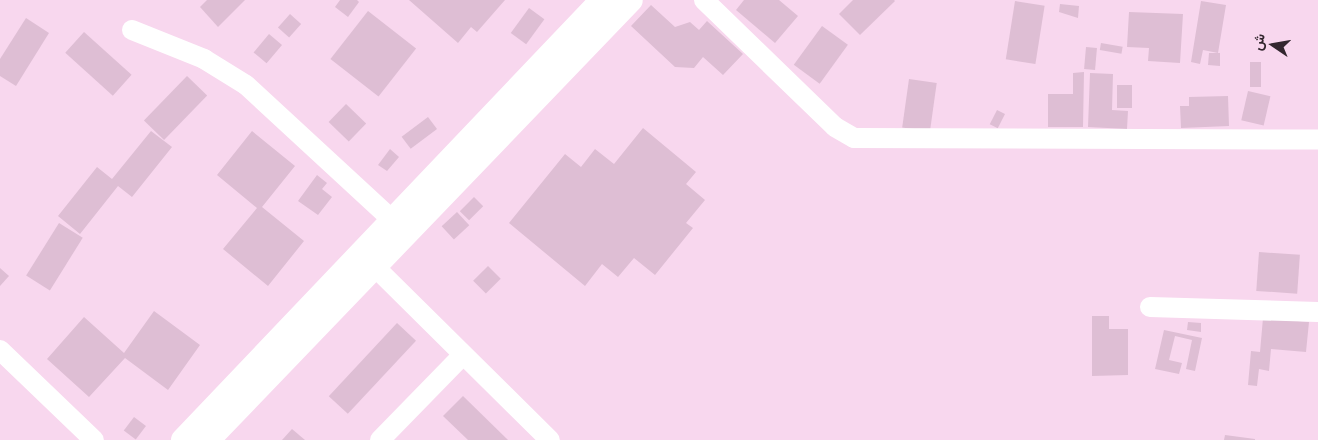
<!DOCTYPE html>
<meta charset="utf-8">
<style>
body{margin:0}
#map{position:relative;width:1318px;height:440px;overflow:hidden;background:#f8d7ee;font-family:Inter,Vazirmatn,sans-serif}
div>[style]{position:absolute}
.building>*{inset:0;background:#debed4;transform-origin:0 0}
.minor>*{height:20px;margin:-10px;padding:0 10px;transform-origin:10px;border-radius:10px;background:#fff}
.tertiary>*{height:24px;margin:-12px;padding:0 12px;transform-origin:12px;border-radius:12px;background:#fff}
span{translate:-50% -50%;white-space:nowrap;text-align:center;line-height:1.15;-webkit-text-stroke:4.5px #f8d7ee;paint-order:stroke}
.north{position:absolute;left:1248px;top:20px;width:50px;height:50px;-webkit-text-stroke:4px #f8d7ee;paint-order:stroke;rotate:282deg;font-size:14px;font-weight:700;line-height:20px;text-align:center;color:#33272f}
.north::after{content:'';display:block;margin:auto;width:18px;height:22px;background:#33272f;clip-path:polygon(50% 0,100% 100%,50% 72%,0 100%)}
</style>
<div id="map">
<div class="building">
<i style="clip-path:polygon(207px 0,245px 0,218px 27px,200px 7px)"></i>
<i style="clip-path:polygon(340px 0,357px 0,359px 2px,348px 17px,335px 7px)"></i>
<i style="clip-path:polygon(409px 0,505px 0,477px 32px,471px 27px,458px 43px)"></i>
<i style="clip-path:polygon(744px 0,779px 0,798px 16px,775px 43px,736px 10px)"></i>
<i style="clip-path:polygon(853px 0,894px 0,895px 1px,860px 35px,839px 14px)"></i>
<i style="left:1015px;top:1px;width:30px;height:59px;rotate:9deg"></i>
<i style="clip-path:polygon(1201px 1px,1226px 5px,1218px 53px,1203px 50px,1200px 64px,1191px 62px)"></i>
<i style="clip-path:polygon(1060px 4px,1079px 6px,1078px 18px,1059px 12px)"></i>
<i style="clip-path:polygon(651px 5px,675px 27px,690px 22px,699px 30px,707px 21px,743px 54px,723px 75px,703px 57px,694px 68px,675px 67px,631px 26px)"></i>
<i style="left:529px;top:8px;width:19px;height:31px;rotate:36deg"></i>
<i style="left:368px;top:11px;width:61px;height:61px;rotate:38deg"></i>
<i style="clip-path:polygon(1129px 12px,1183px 14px,1180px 63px,1148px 61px,1149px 48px,1127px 47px)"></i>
<i style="left:290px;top:14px;width:15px;height:18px;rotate:42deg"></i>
<i style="clip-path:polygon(26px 18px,49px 33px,16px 86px,0 76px,0 59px)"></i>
<i style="left:822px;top:26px;width:32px;height:48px;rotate:36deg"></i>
<i style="left:84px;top:32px;width:64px;height:28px;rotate:42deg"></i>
<i style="left:269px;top:34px;width:17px;height:24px;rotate:40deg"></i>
<i style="left:1101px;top:43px;width:22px;height:7px;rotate:10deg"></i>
<i style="left:1086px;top:47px;width:11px;height:22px;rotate:5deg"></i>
<i style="clip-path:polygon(1209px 53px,1220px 53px,1220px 66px,1208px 65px)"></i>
<i style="left:1250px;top:62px;width:11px;height:25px"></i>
<i style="clip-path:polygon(1084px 72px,1083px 127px,1048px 127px,1048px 94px,1073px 94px,1073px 73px)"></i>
<i style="clip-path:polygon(1090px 73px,1113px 74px,1112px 110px,1128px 111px,1127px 129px,1088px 127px)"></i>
<i style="left:187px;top:76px;width:28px;height:62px;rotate:44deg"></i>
<i style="left:909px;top:79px;width:28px;height:49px;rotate:8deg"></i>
<i style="left:1117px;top:85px;width:15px;height:23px"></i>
<i style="left:1248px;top:91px;width:23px;height:30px;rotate:13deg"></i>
<i style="clip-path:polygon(1228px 96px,1229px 126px,1181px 128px,1180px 106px,1189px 106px,1189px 97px)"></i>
<i style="left:346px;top:104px;width:28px;height:25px;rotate:44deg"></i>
<i style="left:997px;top:110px;width:9px;height:16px;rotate:27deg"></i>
<i style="left:428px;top:117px;width:15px;height:33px;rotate:53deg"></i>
<i style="clip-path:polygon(643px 128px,696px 172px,686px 184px,705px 200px,686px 223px,693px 228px,655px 275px,634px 258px,618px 277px,602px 264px,585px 286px,509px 223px,565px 154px,581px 167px,595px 149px,614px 164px)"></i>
<i style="clip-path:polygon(151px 131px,172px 147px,132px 197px,118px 186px,80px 234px,58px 216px,97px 167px,112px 179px)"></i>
<i style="clip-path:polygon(252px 131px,295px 166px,262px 207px,304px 241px,268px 286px,223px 249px,257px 208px,217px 175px)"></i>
<i style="clip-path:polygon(390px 149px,399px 157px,387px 171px,378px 165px)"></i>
<i style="clip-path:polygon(317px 175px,327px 183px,322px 189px,332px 197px,318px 215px,298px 201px)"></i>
<i style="left:474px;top:197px;width:13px;height:20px;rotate:45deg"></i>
<i style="left:457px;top:212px;width:18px;height:21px;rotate:47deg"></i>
<i style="left:59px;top:223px;width:28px;height:62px;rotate:32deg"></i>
<i style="left:1259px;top:252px;width:41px;height:39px;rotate:4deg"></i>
<i style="left:488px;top:266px;width:18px;height:21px;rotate:45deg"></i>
<i style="clip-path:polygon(0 268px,9px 276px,0 286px)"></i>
<i style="clip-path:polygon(154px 311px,200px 345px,168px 390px,125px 358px,89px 397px,47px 359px,84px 317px,124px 353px)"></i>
<i style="clip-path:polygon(1092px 316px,1109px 316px,1109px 329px,1128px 329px,1128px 375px,1092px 376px)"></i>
<i style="clip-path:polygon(1263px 318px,1309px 322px,1306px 352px,1271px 349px,1269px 371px,1259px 369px,1257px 386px,1248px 385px,1251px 351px,1260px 352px)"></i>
<i style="clip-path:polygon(1188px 322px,1201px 323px,1201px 332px,1187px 330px)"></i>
<i style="left:397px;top:323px;width:26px;height:100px;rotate:43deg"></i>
<i style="clip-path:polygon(1164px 330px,1202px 338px,1195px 371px,1186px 369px,1192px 340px,1175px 336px,1169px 360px,1182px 363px,1179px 374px,1155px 369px)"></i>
<i style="clip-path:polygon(463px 396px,508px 440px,468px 440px,443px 416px)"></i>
<i style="left:134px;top:417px;width:15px;height:17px;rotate:37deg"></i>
<i style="clip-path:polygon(292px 429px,305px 440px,282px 440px)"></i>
<i style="clip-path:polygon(1225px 435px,1255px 439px,1255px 440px,1224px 440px)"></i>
</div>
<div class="minor">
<i style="left:704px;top:0;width:182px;rotate:44.1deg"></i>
<i style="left:835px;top:127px;width:22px;rotate:30deg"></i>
<i style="left:854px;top:138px;width:464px;rotate:0.2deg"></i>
<i style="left:132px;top:30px;width:78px;rotate:21.9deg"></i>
<i style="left:204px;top:59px;width:49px;rotate:31.8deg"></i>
<i style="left:246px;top:85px;width:214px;rotate:42.7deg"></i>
<i style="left:375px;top:267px;width:246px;rotate:44.7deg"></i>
<i style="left:1150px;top:307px;width:168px;rotate:1.7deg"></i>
<i style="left:0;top:350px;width:130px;rotate:43.8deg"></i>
<i style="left:380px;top:440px;width:119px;rotate:-45.7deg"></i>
</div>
<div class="tertiary">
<i style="left:183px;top:440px;width:608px;rotate:-46.4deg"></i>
<i style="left:208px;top:440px;width:610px;rotate:-46.13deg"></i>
</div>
<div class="north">ش</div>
</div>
